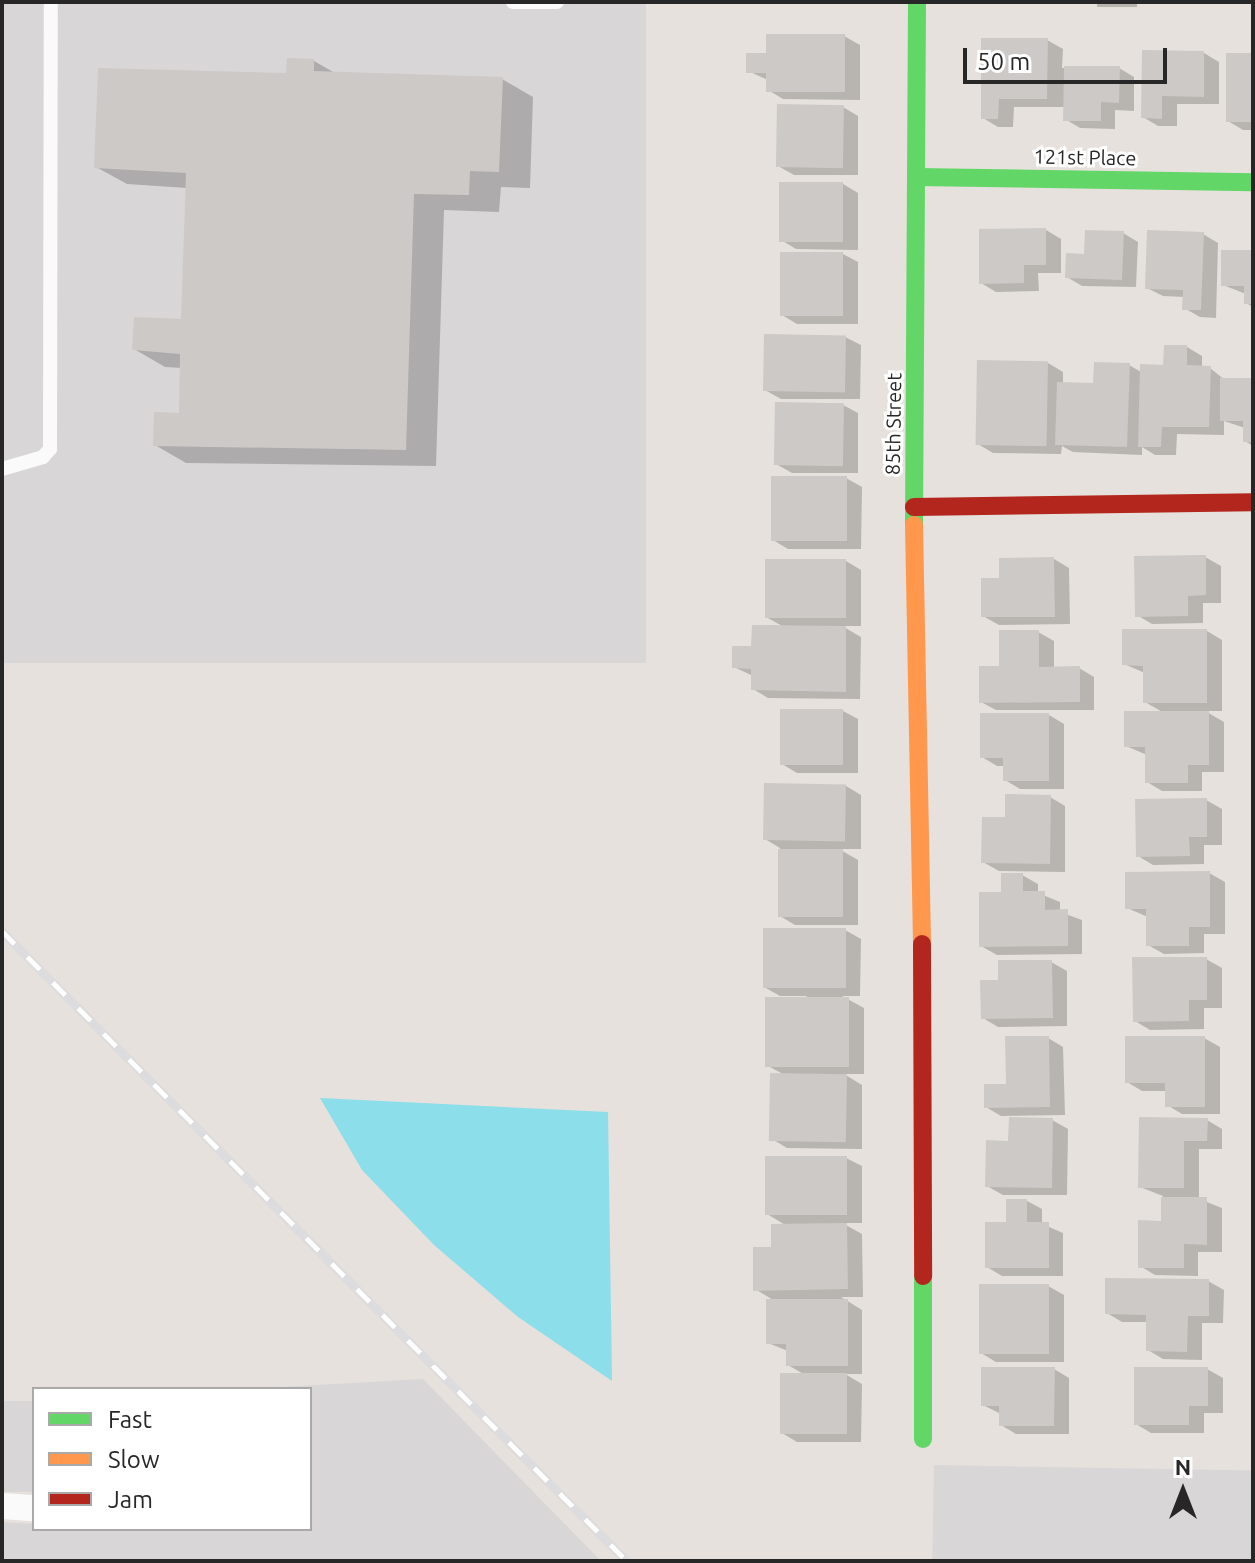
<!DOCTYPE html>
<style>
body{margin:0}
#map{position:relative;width:1255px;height:1563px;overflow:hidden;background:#e6e1dc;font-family:Ubuntu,sans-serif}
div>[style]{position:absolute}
.industrial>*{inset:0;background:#d9d6d8;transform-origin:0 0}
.water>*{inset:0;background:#8cdeeb}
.shadow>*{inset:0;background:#0003;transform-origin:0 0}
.building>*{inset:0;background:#ccc9c6;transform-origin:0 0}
.lane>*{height:14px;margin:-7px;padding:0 7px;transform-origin:7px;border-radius:7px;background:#fbfafa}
.street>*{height:26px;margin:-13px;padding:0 13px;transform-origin:13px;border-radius:13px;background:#fbfafa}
.fast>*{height:18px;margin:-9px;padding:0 9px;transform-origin:9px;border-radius:9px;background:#63d668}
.slow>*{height:18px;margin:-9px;padding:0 9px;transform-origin:9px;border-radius:9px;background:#ff974d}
.jam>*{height:18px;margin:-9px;padding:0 9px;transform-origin:9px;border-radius:9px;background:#b3261e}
.rail>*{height:9px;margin-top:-4.5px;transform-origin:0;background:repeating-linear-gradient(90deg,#fff 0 18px,#dcdcde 0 36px);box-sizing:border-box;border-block:2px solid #dcdcde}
span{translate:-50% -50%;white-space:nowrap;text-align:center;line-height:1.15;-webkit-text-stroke:6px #fff;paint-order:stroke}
.street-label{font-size:20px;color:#272727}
.frame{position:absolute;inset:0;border:4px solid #272727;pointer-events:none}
.legend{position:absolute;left:32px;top:1387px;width:280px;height:144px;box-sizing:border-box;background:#fff;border:2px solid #a9a9a9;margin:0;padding:10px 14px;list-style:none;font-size:24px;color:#272727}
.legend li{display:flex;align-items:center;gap:16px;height:40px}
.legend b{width:40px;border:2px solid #a9a9a9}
.north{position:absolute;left:1143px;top:1451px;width:80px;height:80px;-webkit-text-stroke:6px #fff;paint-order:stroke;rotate:0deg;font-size:22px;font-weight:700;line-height:32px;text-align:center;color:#272727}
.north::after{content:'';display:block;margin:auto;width:28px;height:36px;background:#272727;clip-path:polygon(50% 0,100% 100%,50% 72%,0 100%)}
.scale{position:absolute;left:963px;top:48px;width:204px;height:36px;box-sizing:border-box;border:4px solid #272727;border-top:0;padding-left:10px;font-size:24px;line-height:28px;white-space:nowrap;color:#272727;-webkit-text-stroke:6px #fff;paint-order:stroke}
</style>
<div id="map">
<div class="industrial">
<i style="left:2px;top:2px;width:644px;height:661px"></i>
<i style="clip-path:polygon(423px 1379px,601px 1561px,2px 1561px,2px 1522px,34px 1524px,34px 1529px,310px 1529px,310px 1389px,244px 1389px)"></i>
<i style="left:34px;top:1401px;width:91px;height:32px;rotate:90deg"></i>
<i style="left:934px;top:1465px;width:319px;height:96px;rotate:1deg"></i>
</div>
<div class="water">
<i style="clip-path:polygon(320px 1098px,608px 1112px,612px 1381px,518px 1317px,434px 1245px,362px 1170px)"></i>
</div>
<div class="shadow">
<i style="left:1097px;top:2px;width:40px;height:5px"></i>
<i style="clip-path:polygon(844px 36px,860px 45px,860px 100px,783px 99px,768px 90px,768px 80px,748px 71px,768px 56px)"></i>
<i style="clip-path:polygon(1047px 40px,1063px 49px,1062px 68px,1119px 68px,1134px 77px,1134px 111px,1115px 110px,1115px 129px,1080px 128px,1065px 119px,1065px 107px,1014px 107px,1013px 127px,998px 127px,983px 118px)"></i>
<i style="clip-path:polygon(1144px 52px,1204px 53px,1219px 62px,1219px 104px,1177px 104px,1177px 126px,1158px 126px,1143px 117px)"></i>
<i style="clip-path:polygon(1253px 56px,1253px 130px,1243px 130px,1228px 121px)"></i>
<i style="clip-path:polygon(314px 61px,335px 73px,502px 79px,533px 97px,530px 188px,501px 187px,499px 212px,444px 210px,436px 466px,186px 463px,155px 445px,181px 415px,182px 368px,165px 367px,134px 349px,183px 321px,187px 188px,127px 184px,96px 167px)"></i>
<i style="clip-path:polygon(843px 107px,858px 116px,858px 175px,794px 175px,778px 166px)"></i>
<i style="clip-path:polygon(843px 184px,858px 193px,858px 250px,796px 249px,781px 240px)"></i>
<i style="clip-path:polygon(1046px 230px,1061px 239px,1061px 273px,1038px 273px,1039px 291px,996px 292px,981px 283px)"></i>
<i style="clip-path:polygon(1123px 233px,1138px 242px,1136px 287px,1082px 286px,1067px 277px,1086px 256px)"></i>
<i style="clip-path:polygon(1203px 234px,1218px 243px,1216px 318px,1200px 317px,1184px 308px,1185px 297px,1163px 296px,1147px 288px)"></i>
<i style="clip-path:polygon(1253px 252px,1253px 307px,1246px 303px,1246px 294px,1223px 285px)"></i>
<i style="clip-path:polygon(843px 254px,858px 262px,858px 324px,797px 324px,782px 315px)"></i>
<i style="clip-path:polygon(845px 337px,861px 345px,860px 399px,781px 399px,765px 390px)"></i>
<i style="clip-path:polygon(1187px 347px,1202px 356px,1202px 368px,1210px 368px,1225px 380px,1253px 380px,1253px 446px,1245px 441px,1245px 428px,1224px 421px,1224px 435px,1177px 434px,1176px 455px,1155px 455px,1142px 447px,1142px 455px,1073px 452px,1062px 446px,1061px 454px,993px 453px,978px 444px,1048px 363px,1063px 372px,1063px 384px,1095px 385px,1129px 365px,1141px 372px,1165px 367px)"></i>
<i style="clip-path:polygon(843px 405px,858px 413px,858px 473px,792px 473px,776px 464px)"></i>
<i style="clip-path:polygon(846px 478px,862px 487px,861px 549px,788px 549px,773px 540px)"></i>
<i style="clip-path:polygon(1205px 557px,1221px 566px,1221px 603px,1203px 603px,1203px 623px,1152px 624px,1137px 615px)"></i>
<i style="clip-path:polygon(1054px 559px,1069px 568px,1070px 624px,999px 625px,983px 616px,1001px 579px)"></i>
<i style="clip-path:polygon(846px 561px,861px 570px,861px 626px,842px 626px,861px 637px,860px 699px,768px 698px,753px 689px,753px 676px,734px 667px,784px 627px,766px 617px)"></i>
<i style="clip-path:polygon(1207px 631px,1222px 640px,1222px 711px,1205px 711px,1224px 722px,1224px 772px,1202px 772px,1202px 791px,1162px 791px,1147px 782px,1147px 755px,1126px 746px,1164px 713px,1145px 702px,1145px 673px,1124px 664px)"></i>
<i style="clip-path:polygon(1038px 632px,1054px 641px,1054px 669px,1079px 668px,1094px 677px,1094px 710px,996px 710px,981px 702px,1001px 668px)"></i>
<i style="clip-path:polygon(843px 711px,858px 719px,858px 773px,797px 773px,782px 764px)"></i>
<i style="clip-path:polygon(1049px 715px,1064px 724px,1064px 789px,1020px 789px,1005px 780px,1005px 766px,997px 766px,982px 757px)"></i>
<i style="clip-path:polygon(846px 786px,861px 795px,861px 849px,839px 849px,858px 860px,858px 925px,795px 925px,780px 916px,780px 848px,765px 839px)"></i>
<i style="clip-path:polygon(1050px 797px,1065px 806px,1065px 872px,999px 871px,983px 862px,1007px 819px)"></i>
<i style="clip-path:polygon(1206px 800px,1222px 809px,1222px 845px,1204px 845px,1204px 864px,1153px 865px,1138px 856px)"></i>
<i style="clip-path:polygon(1209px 873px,1225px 882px,1225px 934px,1204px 934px,1204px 953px,1164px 954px,1148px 945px,1148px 917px,1127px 908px)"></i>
<i style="clip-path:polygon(1022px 875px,1038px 884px,1038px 893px,1060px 902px,1060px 912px,1082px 920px,1082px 954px,997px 955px,981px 946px,1003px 894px)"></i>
<i style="clip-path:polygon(845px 930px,861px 939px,860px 996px,842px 996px,864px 1008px,864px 1074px,844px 1074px,862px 1085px,862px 1149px,787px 1148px,772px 1139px,785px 1075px,768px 1066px,807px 996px,780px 996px,764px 987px)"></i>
<i style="clip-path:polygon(1206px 959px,1222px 968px,1222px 1008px,1204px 1008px,1204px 1029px,1150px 1030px,1135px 1021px)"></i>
<i style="clip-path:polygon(1051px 962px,1067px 971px,1067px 1026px,998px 1027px,983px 1018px,1000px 982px)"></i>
<i style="clip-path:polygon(1048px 1038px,1063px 1047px,1065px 1115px,1001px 1116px,986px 1107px)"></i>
<i style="clip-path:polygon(1204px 1038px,1220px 1047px,1220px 1114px,1182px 1114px,1167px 1105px,1167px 1091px,1142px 1091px,1127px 1082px)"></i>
<i style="clip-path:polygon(1052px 1120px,1068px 1129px,1067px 1195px,1003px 1195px,987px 1186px,1010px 1143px)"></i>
<i style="clip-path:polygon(1141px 1120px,1207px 1120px,1222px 1129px,1222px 1149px,1199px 1149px,1199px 1199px,1222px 1208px,1222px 1252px,1198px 1252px,1198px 1276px,1155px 1275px,1140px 1266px,1163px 1223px,1163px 1196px,1140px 1187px)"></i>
<i style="clip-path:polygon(846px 1158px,862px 1166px,862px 1223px,842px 1223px,862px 1234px,863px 1297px,841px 1297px,862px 1310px,862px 1374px,845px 1374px,862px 1384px,861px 1442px,797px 1442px,782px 1433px,805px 1375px,788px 1365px,788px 1351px,768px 1343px,775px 1301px,755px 1289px,787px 1226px,767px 1214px)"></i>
<i style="clip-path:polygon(1027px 1201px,1042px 1209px,1042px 1224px,1063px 1233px,1063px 1276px,1002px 1276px,987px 1267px,1008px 1224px)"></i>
<i style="clip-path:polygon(1208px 1281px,1224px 1290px,1223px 1323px,1202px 1323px,1202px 1360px,1163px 1359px,1148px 1350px,1148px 1322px,1122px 1322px,1107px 1313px)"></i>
<i style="clip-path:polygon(1048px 1286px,1064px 1295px,1064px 1362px,996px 1362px,981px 1353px)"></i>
<i style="clip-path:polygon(1054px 1369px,1069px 1378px,1069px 1434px,1016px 1434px,1001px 1425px,1001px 1414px,983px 1405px)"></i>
<i style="clip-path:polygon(1207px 1369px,1223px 1378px,1223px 1413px,1204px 1413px,1204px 1433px,1151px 1433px,1136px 1424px)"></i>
</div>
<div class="building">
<i style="clip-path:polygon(766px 34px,845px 34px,845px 92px,766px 92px,766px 73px,746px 73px,746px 53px,766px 53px)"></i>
<i style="clip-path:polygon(981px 38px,1048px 38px,1047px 99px,999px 99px,998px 119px,981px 119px)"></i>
<i style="clip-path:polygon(1142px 50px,1204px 51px,1204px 97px,1162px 96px,1162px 119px,1141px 118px)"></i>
<i style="left:1226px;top:53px;width:27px;height:69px"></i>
<i style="clip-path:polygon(287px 58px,314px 59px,314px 71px,503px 77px,499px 172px,470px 171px,469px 195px,414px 194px,406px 450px,153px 446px,154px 412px,179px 413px,180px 354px,132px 350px,134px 317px,181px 319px,186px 173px,94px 168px,98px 68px,286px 73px)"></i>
<i style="clip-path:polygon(1064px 66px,1120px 66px,1119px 103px,1101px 102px,1101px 121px,1063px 121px)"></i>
<i style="left:777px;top:104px;width:67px;height:63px;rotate:1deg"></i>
<i style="left:779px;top:182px;width:64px;height:60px"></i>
<i style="clip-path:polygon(1046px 228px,1046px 265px,1024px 265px,1024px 283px,979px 284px,979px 229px)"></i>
<i style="clip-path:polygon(1085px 230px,1124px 231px,1122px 280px,1065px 278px,1066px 253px,1084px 254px)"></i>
<i style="clip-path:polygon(1147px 230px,1204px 232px,1201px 310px,1182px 310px,1183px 290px,1145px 289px)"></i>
<i style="clip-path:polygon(1221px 250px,1253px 250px,1253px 304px,1244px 304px,1244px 286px,1221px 286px)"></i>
<i style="left:780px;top:252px;width:63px;height:64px"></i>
<i style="left:764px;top:334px;width:82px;height:57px;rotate:1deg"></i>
<i style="clip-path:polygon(1164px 345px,1187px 345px,1187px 365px,1211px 366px,1209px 427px,1162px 427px,1161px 447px,1138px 447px,1140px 364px,1163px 365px)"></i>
<i style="left:977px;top:360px;width:71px;height:85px;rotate:1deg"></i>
<i style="clip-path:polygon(1094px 362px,1130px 363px,1127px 447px,1055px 445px,1057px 382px,1093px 383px)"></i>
<i style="clip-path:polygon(1220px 378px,1253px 378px,1253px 442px,1243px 442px,1243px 421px,1220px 421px)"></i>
<i style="left:775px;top:402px;width:69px;height:63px;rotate:1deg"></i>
<i style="left:771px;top:476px;width:76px;height:65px"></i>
<i style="clip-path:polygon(1206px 555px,1206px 595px,1188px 596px,1188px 616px,1135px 617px,1134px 556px)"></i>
<i style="clip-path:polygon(1054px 557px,1055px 617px,981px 617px,981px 578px,999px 578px,999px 558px)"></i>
<i style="left:765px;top:559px;width:81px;height:59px"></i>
<i style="clip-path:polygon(752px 625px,846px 626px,846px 692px,751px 690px,751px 669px,732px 668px,732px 646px,751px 646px)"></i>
<i style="clip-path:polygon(1122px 629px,1207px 629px,1207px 703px,1143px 703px,1143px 666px,1122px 665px)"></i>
<i style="clip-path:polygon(999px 630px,1039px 630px,1039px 667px,1080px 666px,1080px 702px,979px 703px,979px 666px,999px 666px)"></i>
<i style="left:780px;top:709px;width:63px;height:56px"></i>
<i style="clip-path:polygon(1124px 711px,1209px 711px,1209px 765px,1188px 765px,1188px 783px,1145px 783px,1145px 747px,1124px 747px)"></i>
<i style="clip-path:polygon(980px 713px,1049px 713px,1049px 781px,1003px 781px,1003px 758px,980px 758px)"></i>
<i style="left:764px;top:783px;width:82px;height:57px;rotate:1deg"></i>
<i style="clip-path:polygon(1005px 794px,1051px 795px,1050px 864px,981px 863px,982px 817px,1005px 817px)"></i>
<i style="clip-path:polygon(1207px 798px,1207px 837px,1189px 837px,1190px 856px,1136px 857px,1135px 799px)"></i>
<i style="left:778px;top:849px;width:65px;height:68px"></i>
<i style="clip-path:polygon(1210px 871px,1210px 927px,1189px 927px,1189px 946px,1146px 946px,1146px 909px,1125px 909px,1125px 872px)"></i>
<i style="clip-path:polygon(1001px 873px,1023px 873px,1023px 891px,1045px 891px,1045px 910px,1068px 909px,1068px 946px,979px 947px,979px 892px,1001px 892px)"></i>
<i style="left:763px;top:928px;width:83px;height:60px"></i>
<i style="clip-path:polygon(1132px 957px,1207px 957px,1207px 1000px,1189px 1000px,1189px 1021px,1133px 1022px)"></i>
<i style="clip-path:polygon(998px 960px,1052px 960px,1053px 1018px,981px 1019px,980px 980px,998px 980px)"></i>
<i style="left:849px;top:997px;width:70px;height:84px;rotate:90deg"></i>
<i style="clip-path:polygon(1005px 1036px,1049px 1036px,1050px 1107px,984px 1108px,984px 1084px,1006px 1084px)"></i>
<i style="clip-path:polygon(1125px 1036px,1205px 1036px,1205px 1107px,1165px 1107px,1165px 1083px,1125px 1083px)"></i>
<i style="left:770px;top:1073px;width:77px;height:68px;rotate:1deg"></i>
<i style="clip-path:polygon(1009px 1117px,1053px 1118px,1052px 1188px,985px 1187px,986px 1140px,1008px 1141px)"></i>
<i style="clip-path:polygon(1139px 1117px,1208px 1118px,1207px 1141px,1184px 1141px,1184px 1188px,1138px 1188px)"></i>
<i style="left:765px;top:1156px;width:82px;height:59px"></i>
<i style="clip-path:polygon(1161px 1197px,1207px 1197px,1207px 1245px,1184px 1244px,1184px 1268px,1138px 1268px,1138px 1220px,1161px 1221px)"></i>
<i style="clip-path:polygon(1006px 1199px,1027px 1199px,1027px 1222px,1049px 1222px,1049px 1268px,985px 1268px,985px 1222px,1006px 1222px)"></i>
<i style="clip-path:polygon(847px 1223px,848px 1289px,753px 1291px,753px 1247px,771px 1247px,771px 1224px)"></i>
<i style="clip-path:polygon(1105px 1278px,1209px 1279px,1209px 1316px,1188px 1316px,1187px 1352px,1146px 1351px,1146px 1315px,1105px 1314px)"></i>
<i style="left:979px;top:1284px;width:70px;height:70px"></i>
<i style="clip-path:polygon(766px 1299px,848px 1299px,848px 1366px,786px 1366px,786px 1344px,766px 1344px)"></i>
<i style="clip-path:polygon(981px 1367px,1055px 1367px,1054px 1426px,999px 1426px,999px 1406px,981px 1406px)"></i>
<i style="clip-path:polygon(1134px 1367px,1208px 1367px,1208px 1406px,1189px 1406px,1189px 1425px,1134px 1425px)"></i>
<i style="left:780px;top:1373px;width:67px;height:61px"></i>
</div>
<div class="lane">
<i style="left:513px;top:2px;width:44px"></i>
<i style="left:2px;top:469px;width:43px;rotate:-16.3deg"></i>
<i style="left:43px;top:457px;width:11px;rotate:-49deg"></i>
<i style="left:50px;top:449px;width:447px;rotate:-89.9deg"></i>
</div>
<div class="street">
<i style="left:2px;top:1506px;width:32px;rotate:4deg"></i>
</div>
<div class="fast">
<i style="left:916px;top:177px;width:337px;rotate:0.9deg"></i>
<i style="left:914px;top:525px;width:523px;rotate:-89.67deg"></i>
<i style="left:923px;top:1439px;width:163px;rotate:-90deg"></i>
</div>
<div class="slow">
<i style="left:914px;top:525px;width:419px;rotate:88.9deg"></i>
</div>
<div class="jam">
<i style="left:914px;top:507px;width:339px;rotate:-0.8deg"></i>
<i style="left:922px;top:944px;width:332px;rotate:89.8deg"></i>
</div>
<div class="rail">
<i style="left:2px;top:931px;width:887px;rotate:45.23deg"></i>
</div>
<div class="street-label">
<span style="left:1085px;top:157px;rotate:1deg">121st Place</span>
<span style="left:893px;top:424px;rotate:-89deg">85th Street</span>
</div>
<div class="frame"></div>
<ul class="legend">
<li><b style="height:10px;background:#63d668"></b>Fast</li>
<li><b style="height:10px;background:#ff974d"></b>Slow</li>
<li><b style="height:10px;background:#b3261e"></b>Jam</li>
</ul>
<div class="north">N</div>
<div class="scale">50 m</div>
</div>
